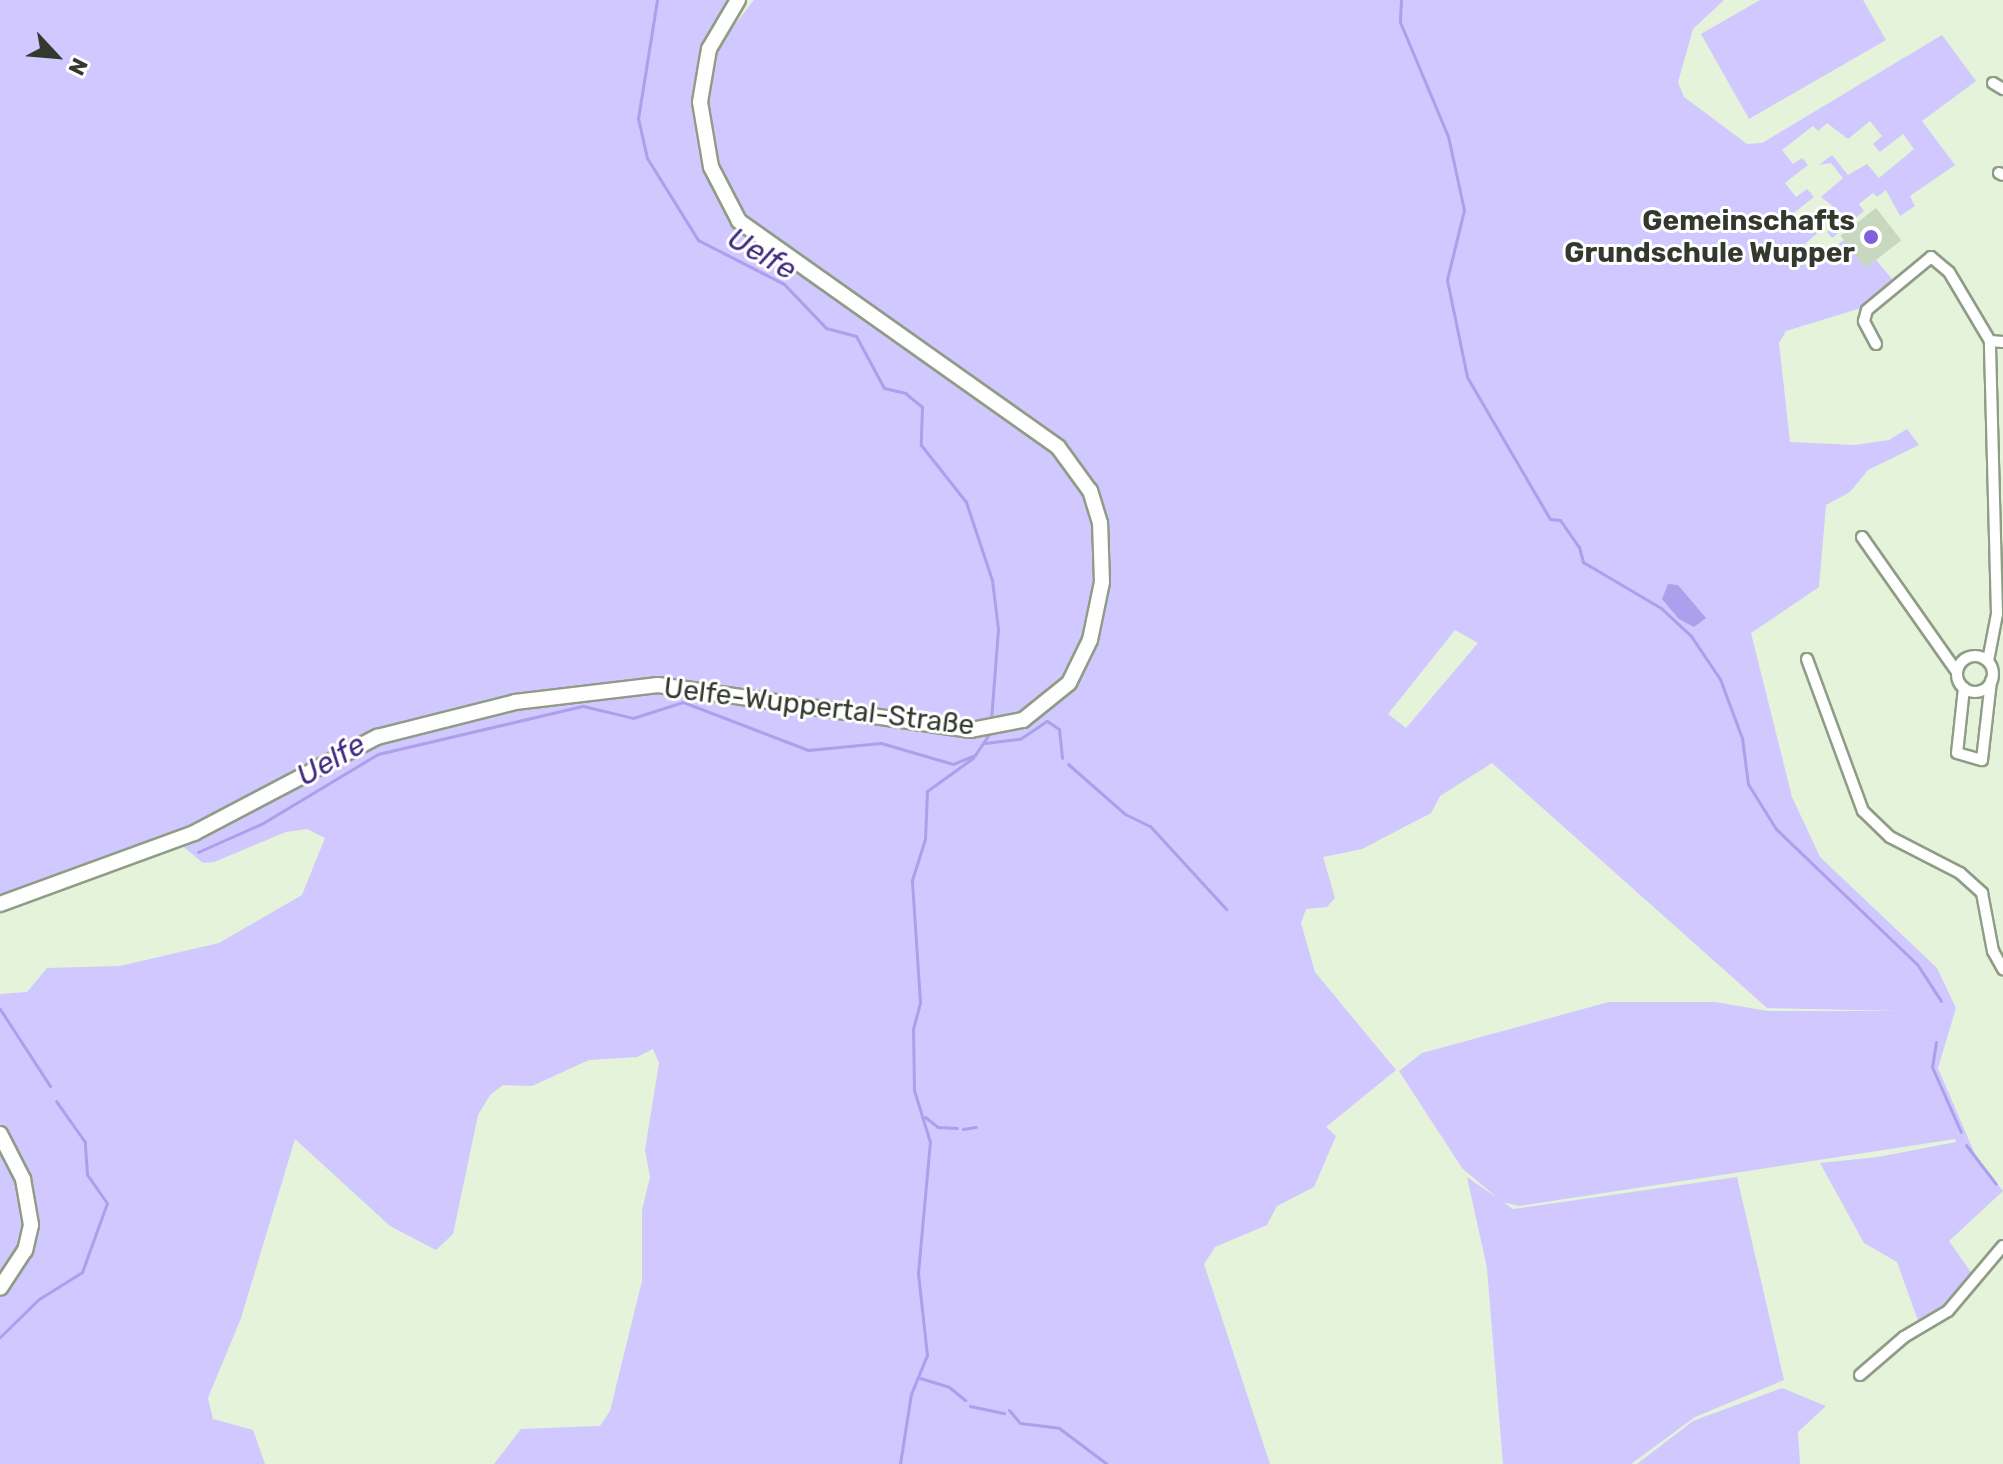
<!DOCTYPE html>
<meta charset="utf-8">
<style>
body{margin:0}
#map{position:relative;width:2003px;height:1464px;overflow:hidden;background:#e4f3da;font-family:Rubik,sans-serif}
div>[style]{position:absolute}
.green>*{inset:0;background:#d0c8fe}
.water>*{inset:0;background:#ac9feb}
.stream>*{height:3px;margin:-1.5px;padding:0 1.5px;transform-origin:1.5px;border-radius:1.5px;background:#ac9feb}
.building>*{inset:0;background:#c8d7bf;transform-origin:0 0}
.roads{filter:drop-shadow(2px 0 #8f9d86) drop-shadow(-2px 0 #8f9d86) drop-shadow(0 2px #8f9d86) drop-shadow(0 -2px #8f9d86)}
.street>*{height:10px;margin:-5px;padding:0 5px;transform-origin:5px;border-radius:5px;background:#fff}
.street>.ring{margin:-5px;padding:0;box-sizing:content-box;background:none;border:10px solid #fff;border-radius:50%}
.secondary>*{height:14px;margin:-7px;padding:0 7px;transform-origin:7px;border-radius:7px;background:#fff}
.dots>*{width:22px;height:22px;translate:-50% -50%;box-sizing:border-box;border:4px solid #fff;border-radius:50%}
span{translate:-50% -50%;white-space:nowrap;text-align:center;line-height:1.15;-webkit-text-stroke:6px #fff;paint-order:stroke}
.poi-label{font-size:28px;color:#33392f;font-weight:700}
.right{translate:-100% -50%;text-align:right}
.street-label{font-size:28px;color:#33392f}
.water-label{font-size:30px;color:#432a81;font-style:italic}
.north{position:absolute;left:16px;top:16px;width:80px;height:80px;-webkit-text-stroke:6px #fff;paint-order:stroke;rotate:116deg;font-size:22px;font-weight:700;line-height:32px;text-align:center;color:#33392f}
.north::after{content:'';display:block;margin:auto;width:28px;height:36px;background:#33392f;clip-path:polygon(50% 0,100% 100%,50% 72%,0 100%)}
</style>
<div id="map">
<div class="green">
<i style="clip-path:polygon(evenodd,0 0,738px 0,709px 49px,700px 102px,711px 167px,722px 194px,739px 221px,755px 235px,1058px 447px,1094px 503px,1103px 572px,1091px 640px,1069px 683px,1025px 720px,1073px 684px,1101px 631px,1109px 574px,1098px 500px,1084px 473px,1050px 438px,740px 220px,710px 157px,705px 103px,718px 46px,754px 0,1724px 0,1693px 29px,1678px 82px,1684px 97px,1747px 144px,1762px 143px,1942px 35px,1976px 81px,1922px 121px,1955px 165px,1910px 196px,1915px 206px,1900px 216px,1886px 190px,1877px 197px,1873px 193px,1859px 204px,1864px 211px,1832px 238px,1827px 232px,1846px 216px,1821px 197px,1843px 178px,1831px 163px,1819px 165px,1832px 155px,1848px 175px,1867px 164px,1879px 178px,1914px 149px,1903px 134px,1880px 152px,1873px 144px,1882px 136px,1870px 121px,1848px 139px,1827px 123px,1818px 131px,1813px 126px,1782px 150px,1793px 164px,1802px 158px,1808px 165px,1785px 183px,1796px 197px,1807px 189px,1814px 197px,1790px 216px,1801px 230px,1811px 222px,1819px 232px,1795px 252px,1808px 268px,1844px 240px,1866px 267px,1876px 260px,1892px 279px,1915px 261px,1918px 265px,1871px 305px,1786px 331px,1779px 343px,1790px 442px,1855px 445px,1889px 440px,1907px 429px,1919px 445px,1868px 470px,1850px 492px,1826px 505px,1819px 587px,1751px 633px,1792px 797px,1820px 857px,1937px 968px,1956px 1008px,1938px 1068px,1977px 1159px,2003px 1191px,1949px 1241px,1975px 1278px,1947px 1310px,1920px 1326px,1897px 1262px,1864px 1243px,1820px 1163px,1878px 1157px,1956px 1142px,1955px 1139px,1519px 1206px,1502px 1202px,1462px 1168px,1399px 1071px,1422px 1053px,1609px 1002px,1715px 1002px,1768px 1011px,1901px 1011px,1767px 1008px,1492px 763px,1440px 796px,1431px 813px,1362px 849px,1323px 857px,1335px 898px,1327px 907px,1306px 909px,1301px 923px,1315px 972px,1396px 1070px,1326px 1127px,1336px 1136px,1314px 1187px,1277px 1206px,1267px 1225px,1215px 1247px,1204px 1264px,1270px 1464px,494px 1464px,521px 1429px,600px 1426px,610px 1411px,642px 1281px,642px 1210px,650px 1177px,645px 1150px,659px 1063px,653px 1049px,637px 1057px,589px 1060px,532px 1086px,503px 1085px,490px 1095px,478px 1115px,453px 1234px,436px 1250px,390px 1226px,295px 1139px,241px 1318px,208px 1398px,213px 1419px,253px 1430px,265px 1464px,0 1464px,0 1292px,27px 1252px,33px 1208px,0 1123px,0 994px,27px 992px,47px 968px,120px 966px,219px 943px,302px 895px,325px 838px,307px 829px,286px 832px,214px 862px,203px 863px,179px 843px,367px 751px,440px 721px,515px 704px,623px 690px,684px 689px,807px 709px,806px 715px,923px 724px,658px 685px,515px 702px,377px 737px,194px 833px,0 904px,0 0,1455px 630px,1478px 643px,1406px 728px,1388px 714px,1455px 630px)"></i>
<i style="clip-path:polygon(1760px 0,1863px 0,1886px 40px,1749px 119px,1701px 34px)"></i>
<i style="clip-path:polygon(0 1134px,31px 1225px,0 1288px)"></i>
<i style="clip-path:polygon(1467px 1177px,1513px 1209px,1737px 1177px,1784px 1380px,1695px 1417px,1631px 1464px,1503px 1464px,1487px 1268px)"></i>
<i style="clip-path:polygon(1782px 1388px,1826px 1406px,1798px 1432px,1800px 1464px,1637px 1464px,1693px 1421px)"></i>
</div>
<div class="water">
<i style="clip-path:polygon(1668px 584px,1678px 585px,1706px 618px,1694px 627px,1679px 619px,1662px 599px)"></i>
</div>
<div class="stream">
<i style="left:657px;top:0;width:120px;rotate:99.1deg"></i>
<i style="left:638px;top:118px;width:41px;rotate:77.3deg"></i>
<i style="left:647px;top:158px;width:97px;rotate:58.1deg"></i>
<i style="left:698px;top:240px;width:97px;rotate:27.1deg"></i>
<i style="left:784px;top:284px;width:61px;rotate:46.3deg"></i>
<i style="left:826px;top:328px;width:31px;rotate:15deg"></i>
<i style="left:856px;top:336px;width:59px;rotate:61.7deg"></i>
<i style="left:884px;top:388px;width:22px;rotate:13deg"></i>
<i style="left:905px;top:393px;width:22px;rotate:39deg"></i>
<i style="left:922px;top:407px;width:38px;rotate:92deg"></i>
<i style="left:921px;top:445px;width:73px;rotate:51.7deg"></i>
<i style="left:966px;top:502px;width:82px;rotate:71.6deg"></i>
<i style="left:992px;top:580px;width:49px;rotate:83deg"></i>
<i style="left:998px;top:629px;width:90px;rotate:94.4deg"></i>
<i style="left:1401px;top:0;width:22px;rotate:93deg"></i>
<i style="left:1400px;top:22px;width:124px;rotate:67.2deg"></i>
<i style="left:1448px;top:136px;width:76px;rotate:77.8deg"></i>
<i style="left:1464px;top:210px;width:72px;rotate:103.7deg"></i>
<i style="left:1447px;top:280px;width:99px;rotate:78.3deg"></i>
<i style="left:1467px;top:377px;width:164px;rotate:59.7deg"></i>
<i style="left:1550px;top:519px;width:10px;rotate:6deg"></i>
<i style="left:1560px;top:520px;width:33px;rotate:55deg"></i>
<i style="left:1579px;top:547px;width:16px;rotate:75deg"></i>
<i style="left:1583px;top:562px;width:91px;rotate:30.5deg"></i>
<i style="left:1661px;top:608px;width:41px;rotate:43deg"></i>
<i style="left:1691px;top:636px;width:52px;rotate:56deg"></i>
<i style="left:1720px;top:679px;width:63px;rotate:69.6deg"></i>
<i style="left:1742px;top:738px;width:46px;rotate:82.6deg"></i>
<i style="left:1748px;top:784px;width:53px;rotate:58.1deg"></i>
<i style="left:1776px;top:829px;width:195px;rotate:43.8deg"></i>
<i style="left:1917px;top:964px;width:44px;rotate:57deg"></i>
<i style="left:985px;top:743px;width:35px;rotate:-7deg"></i>
<i style="left:1020px;top:739px;width:32px;rotate:-34deg"></i>
<i style="left:1047px;top:721px;width:14px;rotate:34deg"></i>
<i style="left:1059px;top:729px;width:29px;rotate:84deg"></i>
<i style="left:1068px;top:764px;width:76px;rotate:41.3deg"></i>
<i style="left:1125px;top:814px;width:28px;rotate:26deg"></i>
<i style="left:1150px;top:826px;width:113px;rotate:47.5deg"></i>
<i style="left:198px;top:852px;width:71px;rotate:-24deg"></i>
<i style="left:263px;top:823px;width:134px;rotate:-31deg"></i>
<i style="left:378px;top:754px;width:211px;rotate:-13.2deg"></i>
<i style="left:583px;top:706px;width:51px;rotate:13.5deg"></i>
<i style="left:633px;top:718px;width:52px;rotate:-17.7deg"></i>
<i style="left:683px;top:702px;width:134px;rotate:21deg"></i>
<i style="left:808px;top:750px;width:73px;rotate:-5.5deg"></i>
<i style="left:881px;top:743px;width:75px;rotate:16.3deg"></i>
<i style="left:953px;top:764px;width:24px;rotate:-22deg"></i>
<i style="left:975px;top:755px;width:25px;rotate:-56deg"></i>
<i style="left:0;top:1009px;width:92px;rotate:57deg"></i>
<i style="left:1936px;top:1042px;width:25px;rotate:99deg"></i>
<i style="left:1932px;top:1067px;width:71px;rotate:66deg"></i>
<i style="left:925px;top:1117px;width:16px;rotate:38deg"></i>
<i style="left:938px;top:1127px;width:19px;rotate:3deg"></i>
<i style="left:963px;top:1129px;width:13px;rotate:-9deg"></i>
<i style="left:1966px;top:1145px;width:49px;rotate:52.4deg"></i>
<i style="left:0;top:1337px;width:54px;rotate:-44.3deg"></i>
<i style="left:39px;top:1299px;width:51px;rotate:-32.1deg"></i>
<i style="left:82px;top:1272px;width:73px;rotate:-70.1deg"></i>
<i style="left:107px;top:1203px;width:35px;rotate:-125deg"></i>
<i style="left:87px;top:1174px;width:32px;rotate:-94deg"></i>
<i style="left:85px;top:1142px;width:50px;rotate:-125.3deg"></i>
<i style="left:920px;top:1378px;width:30px;rotate:17deg"></i>
<i style="left:949px;top:1387px;width:21px;rotate:39deg"></i>
<i style="left:970px;top:1406px;width:35px;rotate:12deg"></i>
<i style="left:1009px;top:1410px;width:17px;rotate:50deg"></i>
<i style="left:1020px;top:1423px;width:39px;rotate:7deg"></i>
<i style="left:1059px;top:1428px;width:60px;rotate:36.9deg"></i>
<i style="left:900px;top:1464px;width:71px;rotate:-81.1deg"></i>
<i style="left:911px;top:1394px;width:42px;rotate:-67.7deg"></i>
<i style="left:927px;top:1355px;width:82px;rotate:-96.3deg"></i>
<i style="left:918px;top:1273px;width:132px;rotate:-84.8deg"></i>
<i style="left:930px;top:1142px;width:54px;rotate:-107.1deg"></i>
<i style="left:914px;top:1090px;width:61px;rotate:-90.9deg"></i>
<i style="left:913px;top:1029px;width:28px;rotate:-75deg"></i>
<i style="left:920px;top:1002px;width:122px;rotate:-93.8deg"></i>
<i style="left:912px;top:880px;width:43px;rotate:-72.4deg"></i>
<i style="left:925px;top:839px;width:48px;rotate:-87.6deg"></i>
<i style="left:927px;top:791px;width:57px;rotate:-35.7deg"></i>
</div>
<div class="building">
<i style="left:1876px;top:208px;width:41px;height:45px;rotate:52deg"></i>
</div>
<div class="roads">
<div class="street">
<i style="left:1993px;top:83px;width:12px;rotate:31deg"></i>
<i style="left:1999px;top:173px;width:4px;rotate:27deg"></i>
<i style="left:1876px;top:344px;width:26px;rotate:-118deg"></i>
<i style="left:1864px;top:321px;width:11px;rotate:-75deg"></i>
<i style="left:1867px;top:310px;width:83px;rotate:-39.6deg"></i>
<i style="left:1931px;top:257px;width:23px;rotate:40deg"></i>
<i style="left:1949px;top:272px;width:80px;rotate:59.3deg"></i>
<i style="left:1990px;top:341px;width:13px;rotate:4deg"></i>
<i style="left:1862px;top:537px;width:165px;rotate:54.9deg"></i>
<i class="ring" style="left:1957px;top:656px;width:26px;height:26px"></i>
<i style="left:1807px;top:659px;width:162px;rotate:69.8deg"></i>
<i style="left:1863px;top:811px;width:37px;rotate:44deg"></i>
<i style="left:1890px;top:837px;width:79px;rotate:27.2deg"></i>
<i style="left:1960px;top:873px;width:30px;rotate:42deg"></i>
<i style="left:1982px;top:893px;width:59px;rotate:79.3deg"></i>
<i style="left:1993px;top:951px;width:21px;rotate:61deg"></i>
<i style="left:1988px;top:661px;width:48px;rotate:-79.2deg"></i>
<i style="left:1997px;top:614px;width:273px;rotate:-91.5deg"></i>
<i style="left:1964px;top:688px;width:65px;rotate:96.1deg"></i>
<i style="left:1957px;top:753px;width:26px;rotate:16deg"></i>
<i style="left:1982px;top:760px;width:80px;rotate:-83.5deg"></i>
<i style="left:1860px;top:1375px;width:58px;rotate:-40.8deg"></i>
<i style="left:1904px;top:1337px;width:51px;rotate:-30.6deg"></i>
<i style="left:1948px;top:1311px;width:85px;rotate:-49.8deg"></i>
</div>
<div class="secondary">
<i style="left:0;top:904px;width:207px;rotate:-20.1deg"></i>
<i style="left:194px;top:833px;width:207px;rotate:-27.7deg"></i>
<i style="left:377px;top:737px;width:142px;rotate:-14.2deg"></i>
<i style="left:515px;top:702px;width:144px;rotate:-6.8deg"></i>
<i style="left:658px;top:685px;width:316px;rotate:8.2deg"></i>
<i style="left:971px;top:730px;width:53px;rotate:-10.9deg"></i>
<i style="left:1023px;top:720px;width:59px;rotate:-38.8deg"></i>
<i style="left:1069px;top:683px;width:48px;rotate:-64deg"></i>
<i style="left:1090px;top:640px;width:59px;rotate:-78.3deg"></i>
<i style="left:1102px;top:582px;width:59px;rotate:-91.9deg"></i>
<i style="left:1100px;top:523px;width:34px;rotate:-107deg"></i>
<i style="left:1090px;top:491px;width:54px;rotate:-126deg"></i>
<i style="left:1058px;top:447px;width:391px;rotate:-144.7deg"></i>
<i style="left:739px;top:221px;width:61px;rotate:-117.4deg"></i>
<i style="left:711px;top:167px;width:66px;rotate:-99.6deg"></i>
<i style="left:700px;top:102px;width:54px;rotate:-80.4deg"></i>
<i style="left:709px;top:49px;width:57px;rotate:-59.4deg"></i>
<i style="left:0;top:1134px;width:51px;rotate:62.9deg"></i>
<i style="left:23px;top:1179px;width:47px;rotate:80.1deg"></i>
<i style="left:31px;top:1225px;width:26px;rotate:103deg"></i>
<i style="left:25px;top:1250px;width:45px;rotate:123.3deg"></i>
</div>
</div>
<div class="dots">
<i style="left:1871px;top:237px;background:#8061dc"></i>
</div>
<div class="poi-label">
<span class="right" style="left:1855px;top:237px">Gemeinschafts<br>Grundschule Wupper</span>
</div>
<div class="street-label">
<span style="left:819px;top:707px;rotate:7deg">Uelfe-Wuppertal-Straße</span>
</div>
<div class="water-label">
<span style="left:762px;top:254px;rotate:30deg">Uelfe</span>
<span style="left:331px;top:760px;rotate:-30deg">Uelfe</span>
</div>
<div class="north">N</div>
</div>
